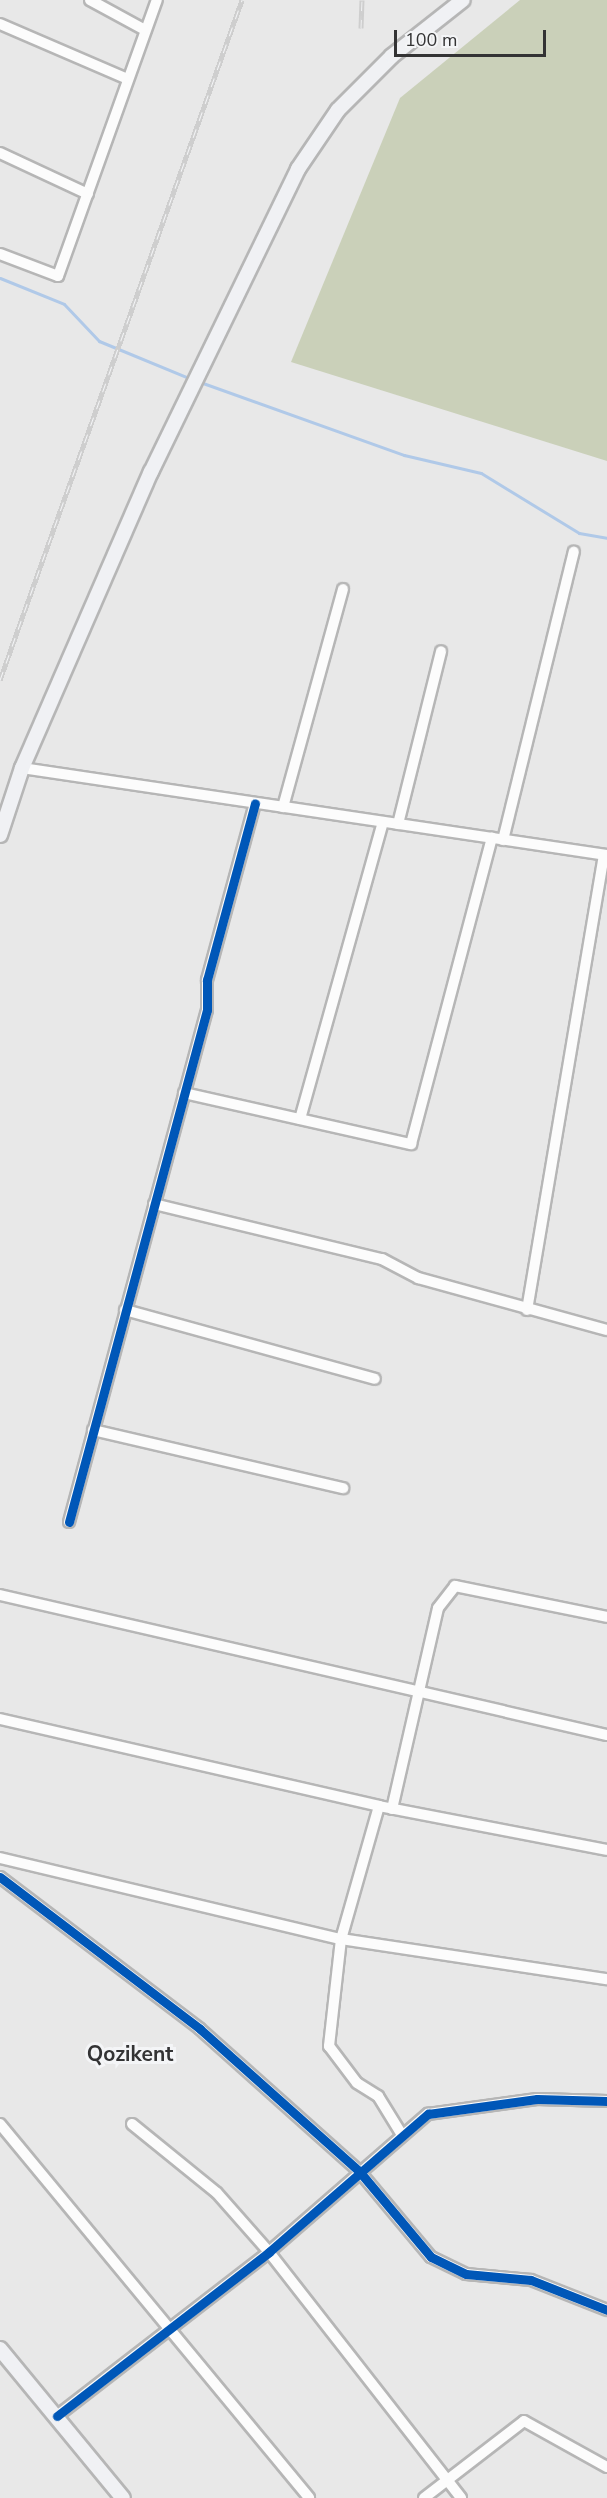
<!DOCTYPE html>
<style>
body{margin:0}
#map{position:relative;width:607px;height:2498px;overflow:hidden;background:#e8e8e8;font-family:"Nunito Sans",sans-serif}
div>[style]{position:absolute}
.green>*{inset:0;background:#cad0b9}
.stream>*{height:3px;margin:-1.5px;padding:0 1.5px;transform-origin:1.5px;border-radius:1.5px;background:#b0c9e8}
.roads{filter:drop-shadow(2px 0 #b6b6b6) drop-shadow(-2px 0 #b6b6b6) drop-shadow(0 2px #b6b6b6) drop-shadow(0 -2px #b6b6b6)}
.minor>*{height:10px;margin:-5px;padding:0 5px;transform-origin:5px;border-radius:5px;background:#fcfcfc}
.major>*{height:14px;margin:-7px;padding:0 7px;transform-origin:7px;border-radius:7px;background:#f0f1f4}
.rail>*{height:5px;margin-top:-2.5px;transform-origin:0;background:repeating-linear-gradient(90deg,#f4f5f7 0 9px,#cecece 0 18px);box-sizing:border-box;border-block:2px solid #cecece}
.cycleway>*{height:9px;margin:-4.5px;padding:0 4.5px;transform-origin:4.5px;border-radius:4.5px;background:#0057b8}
span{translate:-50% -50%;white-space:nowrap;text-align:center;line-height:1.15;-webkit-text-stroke:6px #f4f5f7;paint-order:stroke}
.quarter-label{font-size:21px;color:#333334;font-weight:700}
.scale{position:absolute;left:394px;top:30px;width:152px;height:27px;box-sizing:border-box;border:3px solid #333334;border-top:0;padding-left:8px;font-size:18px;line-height:21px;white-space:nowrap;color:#333334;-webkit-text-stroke:4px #f4f5f7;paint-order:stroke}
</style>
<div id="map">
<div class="green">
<i style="clip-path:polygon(520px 0,607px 0,607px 461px,291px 362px,400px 98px)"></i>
</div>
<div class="stream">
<i style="left:0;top:278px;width:69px;rotate:22.1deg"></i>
<i style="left:64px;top:304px;width:51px;rotate:46.6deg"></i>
<i style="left:99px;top:341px;width:100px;rotate:22.4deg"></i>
<i style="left:200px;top:382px;width:217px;rotate:19.7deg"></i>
<i style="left:404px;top:455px;width:79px;rotate:13.2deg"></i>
<i style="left:481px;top:473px;width:115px;rotate:31.5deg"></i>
<i style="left:579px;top:533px;width:28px;rotate:10deg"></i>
</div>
<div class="roads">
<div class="minor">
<i style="left:90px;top:0;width:63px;rotate:28.6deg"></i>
<i style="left:0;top:24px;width:139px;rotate:23.3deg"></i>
<i style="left:0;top:153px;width:97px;rotate:25deg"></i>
<i style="left:0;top:254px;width:62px;rotate:20.8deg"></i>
<i style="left:58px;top:276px;width:293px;rotate:-70.3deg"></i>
<i style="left:22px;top:768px;width:591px;rotate:8.46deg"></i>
<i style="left:283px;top:807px;width:226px;rotate:-74.6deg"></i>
<i style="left:398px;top:824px;width:178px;rotate:-76deg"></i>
<i style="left:503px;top:840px;width:297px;rotate:-76.2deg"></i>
<i style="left:184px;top:1093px;width:233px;rotate:12.7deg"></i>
<i style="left:411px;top:1144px;width:317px;rotate:-75.2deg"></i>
<i style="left:300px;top:1119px;width:308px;rotate:-74.4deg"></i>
<i style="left:154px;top:1204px;width:235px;rotate:13.6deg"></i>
<i style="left:382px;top:1259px;width:41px;rotate:27.8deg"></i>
<i style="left:418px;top:1278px;width:196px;rotate:15.4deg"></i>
<i style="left:125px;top:1310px;width:259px;rotate:15.4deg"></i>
<i style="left:527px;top:1310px;width:461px;rotate:-80.4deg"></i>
<i style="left:93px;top:1430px;width:257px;rotate:13.1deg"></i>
<i style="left:69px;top:1522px;width:530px;rotate:-74.92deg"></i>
<i style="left:207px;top:1010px;width:30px;rotate:-90deg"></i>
<i style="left:207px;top:980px;width:183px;rotate:-74.8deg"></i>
<i style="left:0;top:1595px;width:623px;rotate:12.99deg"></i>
<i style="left:0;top:1719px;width:389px;rotate:12.9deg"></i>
<i style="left:379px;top:1806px;width:232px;rotate:10.9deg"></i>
<i style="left:379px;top:1806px;width:138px;rotate:105.9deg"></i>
<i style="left:341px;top:1939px;width:108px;rotate:96.4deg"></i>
<i style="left:329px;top:2046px;width:46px;rotate:52.9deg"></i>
<i style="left:357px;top:2083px;width:25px;rotate:32deg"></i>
<i style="left:378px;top:2096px;width:46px;rotate:58.4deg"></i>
<i style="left:392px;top:1809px;width:206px;rotate:-77.1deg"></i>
<i style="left:438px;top:1608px;width:28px;rotate:-52deg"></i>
<i style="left:455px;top:1586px;width:155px;rotate:11.5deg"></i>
<i style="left:0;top:1858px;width:350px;rotate:13.4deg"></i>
<i style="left:341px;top:1939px;width:269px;rotate:8.6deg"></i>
<i style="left:0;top:1877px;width:251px;rotate:37.2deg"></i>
<i style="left:200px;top:2029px;width:213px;rotate:41.8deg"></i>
<i style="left:359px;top:2171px;width:112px;rotate:50.1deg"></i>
<i style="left:431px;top:2257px;width:39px;rotate:26deg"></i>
<i style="left:466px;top:2274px;width:65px;rotate:5.3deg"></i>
<i style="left:531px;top:2280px;width:82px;rotate:21.5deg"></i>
<i style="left:0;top:2124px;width:485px;rotate:50.4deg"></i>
<i style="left:132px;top:2124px;width:109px;rotate:39.1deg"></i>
<i style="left:217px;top:2193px;width:79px;rotate:48.6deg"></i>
<i style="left:269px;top:2252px;width:312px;rotate:52deg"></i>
<i style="left:57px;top:2416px;width:268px;rotate:-37.7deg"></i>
<i style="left:269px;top:2252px;width:211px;rotate:-41deg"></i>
<i style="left:428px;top:2114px;width:110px;rotate:-7.8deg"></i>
<i style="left:537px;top:2099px;width:70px;rotate:1.6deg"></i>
<i style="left:424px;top:2498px;width:126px;rotate:-37.6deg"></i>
<i style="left:524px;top:2421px;width:95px;rotate:29deg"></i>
</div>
<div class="major">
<i style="left:0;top:835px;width:71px;rotate:-71.8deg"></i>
<i style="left:22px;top:768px;width:323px;rotate:-66.5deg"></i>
<i style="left:151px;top:472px;width:337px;rotate:-64.1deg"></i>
<i style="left:298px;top:169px;width:71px;rotate:-55.9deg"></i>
<i style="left:338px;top:110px;width:76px;rotate:-45deg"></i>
<i style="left:392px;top:56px;width:90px;rotate:-38.3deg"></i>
<i style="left:0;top:2349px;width:193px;rotate:50.5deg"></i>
</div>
</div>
<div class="rail">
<i style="left:361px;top:28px;width:28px;rotate:-88deg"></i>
<i style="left:0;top:680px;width:722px;rotate:-70.41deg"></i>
</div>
<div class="cycleway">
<i style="left:69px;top:1522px;width:530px;rotate:-74.92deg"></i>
<i style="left:207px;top:1010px;width:30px;rotate:-90deg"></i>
<i style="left:207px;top:980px;width:183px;rotate:-74.8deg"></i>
<i style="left:0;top:1877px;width:251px;rotate:37.2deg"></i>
<i style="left:200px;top:2029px;width:213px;rotate:41.8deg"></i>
<i style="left:359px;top:2171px;width:112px;rotate:50.1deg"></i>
<i style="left:431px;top:2257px;width:39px;rotate:26deg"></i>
<i style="left:466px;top:2274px;width:65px;rotate:5.3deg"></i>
<i style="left:531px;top:2280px;width:82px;rotate:21.5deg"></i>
<i style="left:57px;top:2416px;width:268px;rotate:-37.7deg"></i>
<i style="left:269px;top:2252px;width:211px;rotate:-41deg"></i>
<i style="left:428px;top:2114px;width:110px;rotate:-7.8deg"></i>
<i style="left:537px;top:2099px;width:70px;rotate:1.6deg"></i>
</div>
<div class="quarter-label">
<span style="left:130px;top:2054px">Qozikent</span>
</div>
<div class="scale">100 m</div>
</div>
